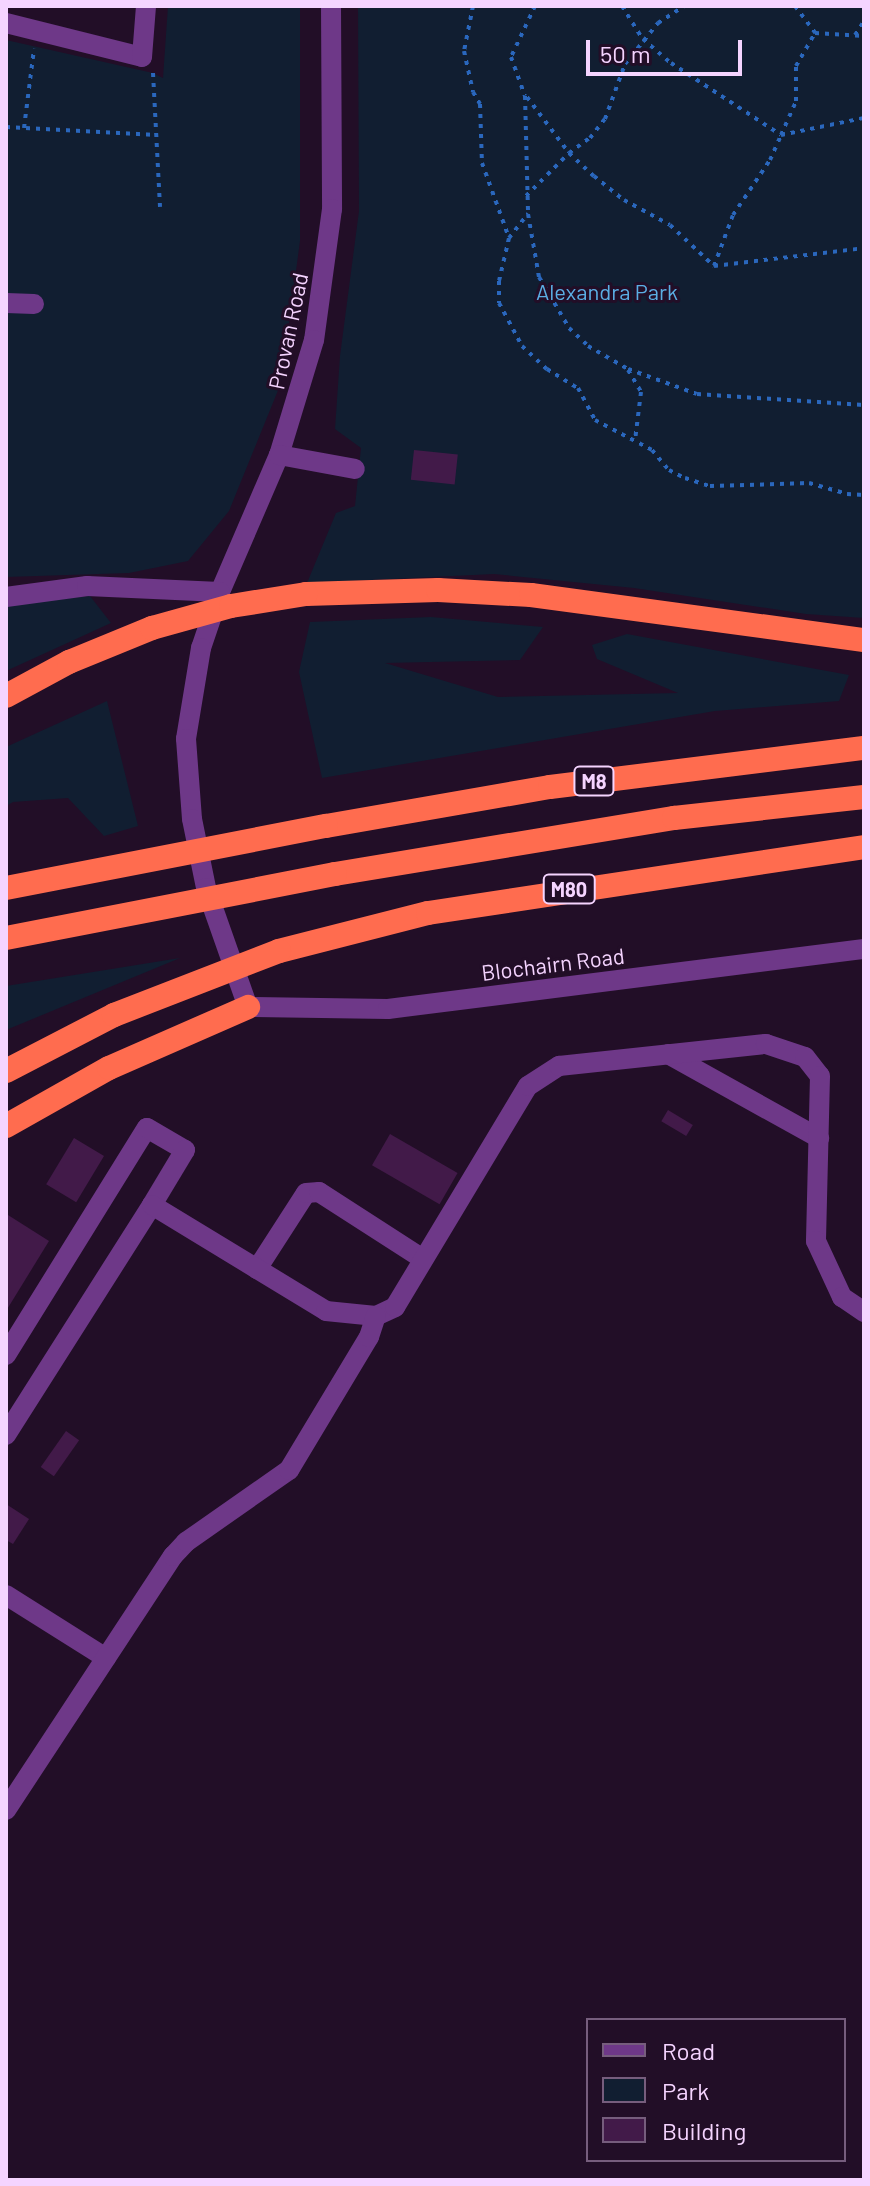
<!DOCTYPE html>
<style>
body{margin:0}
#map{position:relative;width:870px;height:2186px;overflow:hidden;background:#220e27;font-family:Barlow,sans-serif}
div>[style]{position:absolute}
.green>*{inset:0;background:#111e31}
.building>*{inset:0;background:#421a49;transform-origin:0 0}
.path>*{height:4px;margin-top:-2px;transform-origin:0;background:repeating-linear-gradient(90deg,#2a67bd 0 4px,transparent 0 10px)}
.minor>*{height:20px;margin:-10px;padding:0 10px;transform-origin:10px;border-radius:10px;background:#6e3888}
.highway>*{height:24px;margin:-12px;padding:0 12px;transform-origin:12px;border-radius:12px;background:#ff6c4f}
.highway-bridge>*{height:24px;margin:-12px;padding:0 12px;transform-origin:12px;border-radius:12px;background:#ff6c4f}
span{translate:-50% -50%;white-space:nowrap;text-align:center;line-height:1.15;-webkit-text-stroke:6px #220e27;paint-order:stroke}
.shield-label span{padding:2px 6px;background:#220e27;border:2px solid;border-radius:6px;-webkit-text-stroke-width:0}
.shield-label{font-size:20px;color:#f5d4ff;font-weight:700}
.park-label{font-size:22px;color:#5baee4}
.street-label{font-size:22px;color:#f5d4ff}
.frame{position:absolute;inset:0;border:8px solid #f5d4ff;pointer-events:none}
.legend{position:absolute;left:586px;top:2018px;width:260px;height:144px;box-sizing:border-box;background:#220e27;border:2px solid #765d7d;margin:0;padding:10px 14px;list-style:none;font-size:24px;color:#f5d4ff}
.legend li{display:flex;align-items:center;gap:16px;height:40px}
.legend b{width:40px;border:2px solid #765d7d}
.scale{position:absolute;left:586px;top:40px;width:156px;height:36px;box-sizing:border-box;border:4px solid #f5d4ff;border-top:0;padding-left:10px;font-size:24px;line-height:28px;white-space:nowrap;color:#f5d4ff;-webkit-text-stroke:6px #220e27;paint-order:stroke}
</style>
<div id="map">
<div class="green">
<i style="clip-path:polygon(168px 6px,300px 6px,300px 241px,281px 383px,229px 511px,188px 561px,129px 573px,6px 577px,6px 40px,153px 73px,163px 78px)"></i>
<i style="clip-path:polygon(358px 6px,864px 6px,864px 618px,806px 614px,634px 588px,494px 574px,307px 583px,336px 513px,355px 506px,361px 448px,335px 429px,340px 356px,359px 211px)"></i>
<i style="clip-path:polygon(90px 596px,111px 623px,6px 671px,6px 604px)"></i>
<i style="clip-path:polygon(431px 617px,543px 627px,520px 660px,385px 663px,498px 697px,678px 693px,597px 659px,592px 645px,627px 634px,849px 675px,839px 701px,715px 711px,322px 778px,299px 672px,310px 622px)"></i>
<i style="clip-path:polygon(107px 701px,138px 826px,104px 836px,68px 798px,13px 802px,6px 806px,6px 747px)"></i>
<i style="clip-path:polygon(180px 958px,6px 1030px,6px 986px)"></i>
</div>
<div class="building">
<i style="left:414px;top:450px;width:44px;height:30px;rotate:6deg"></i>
<i style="left:668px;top:1110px;width:29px;height:13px;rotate:31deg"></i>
<i style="left:390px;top:1134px;width:78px;height:36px;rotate:30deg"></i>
<i style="left:74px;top:1138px;width:35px;height:54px;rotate:31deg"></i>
<i style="clip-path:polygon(8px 1215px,49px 1241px,6px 1311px,6px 1219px)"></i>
<i style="left:66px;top:1431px;width:16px;height:44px;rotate:35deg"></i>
<i style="clip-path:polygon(6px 1504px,29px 1519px,13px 1544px,6px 1540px)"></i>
</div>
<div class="path">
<i style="left:473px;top:6px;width:46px;rotate:101.3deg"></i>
<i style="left:464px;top:51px;width:42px;rotate:77.6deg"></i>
<i style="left:473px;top:92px;width:14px;rotate:60deg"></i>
<i style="left:480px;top:104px;width:59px;rotate:88.1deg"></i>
<i style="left:482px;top:163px;width:80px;rotate:70.2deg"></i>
<i style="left:509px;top:238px;width:44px;rotate:103.1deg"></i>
<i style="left:499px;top:281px;width:22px;rotate:90deg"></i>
<i style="left:499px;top:303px;width:49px;rotate:61.9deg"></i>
<i style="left:522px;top:346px;width:34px;rotate:43deg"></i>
<i style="left:547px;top:369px;width:36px;rotate:32deg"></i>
<i style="left:578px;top:388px;width:36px;rotate:62deg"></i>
<i style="left:595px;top:420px;width:64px;rotate:27.8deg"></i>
<i style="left:652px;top:450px;width:26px;rotate:50deg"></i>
<i style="left:669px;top:470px;width:18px;rotate:27deg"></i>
<i style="left:685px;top:478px;width:26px;rotate:18deg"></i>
<i style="left:710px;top:486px;width:99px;rotate:-1.7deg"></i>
<i style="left:809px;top:483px;width:40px;rotate:16deg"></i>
<i style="left:847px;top:494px;width:17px;rotate:3deg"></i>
<i style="left:535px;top:6px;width:56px;rotate:115.2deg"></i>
<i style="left:511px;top:57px;width:41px;rotate:70.3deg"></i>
<i style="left:525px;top:96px;width:118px;rotate:88.5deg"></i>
<i style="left:528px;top:214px;width:64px;rotate:80.1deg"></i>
<i style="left:539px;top:277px;width:59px;rotate:59.5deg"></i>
<i style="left:569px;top:328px;width:26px;rotate:43deg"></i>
<i style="left:588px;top:346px;width:46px;rotate:29.9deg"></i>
<i style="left:628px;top:369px;width:73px;rotate:19.9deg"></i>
<i style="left:697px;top:394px;width:167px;rotate:3.8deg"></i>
<i style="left:622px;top:6px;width:39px;rotate:58deg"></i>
<i style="left:643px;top:39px;width:37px;rotate:41deg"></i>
<i style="left:671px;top:63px;width:131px;rotate:33.2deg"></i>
<i style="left:781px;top:135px;width:85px;rotate:-11.6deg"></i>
<i style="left:795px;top:6px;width:34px;rotate:53deg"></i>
<i style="left:815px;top:33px;width:49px;rotate:3.5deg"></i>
<i style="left:855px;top:35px;width:17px;rotate:-57deg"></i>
<i style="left:153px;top:73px;width:134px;rotate:87deg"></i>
<i style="left:527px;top:97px;width:70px;rotate:53.1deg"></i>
<i style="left:569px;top:153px;width:34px;rotate:43deg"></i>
<i style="left:594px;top:176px;width:38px;rotate:39deg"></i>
<i style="left:624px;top:200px;width:52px;rotate:28.5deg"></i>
<i style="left:670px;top:225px;width:60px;rotate:43deg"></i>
<i style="left:714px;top:266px;width:151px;rotate:-6.8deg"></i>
<i style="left:6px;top:127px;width:151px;rotate:3deg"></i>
<i style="left:24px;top:128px;width:80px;rotate:-82.8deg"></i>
<i style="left:526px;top:196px;width:61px;rotate:-45deg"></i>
<i style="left:569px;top:153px;width:26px;rotate:-36deg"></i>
<i style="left:590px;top:138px;width:24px;rotate:-52deg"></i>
<i style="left:605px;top:119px;width:59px;rotate:-70deg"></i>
<i style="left:625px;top:64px;width:53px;rotate:-51.2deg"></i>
<i style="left:658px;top:23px;width:31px;rotate:-33deg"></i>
<i style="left:509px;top:238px;width:31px;rotate:-52deg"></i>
<i style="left:714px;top:266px;width:54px;rotate:-69.6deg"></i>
<i style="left:733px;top:215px;width:66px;rotate:-56.1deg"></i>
<i style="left:770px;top:160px;width:27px;rotate:-66deg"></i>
<i style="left:781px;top:135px;width:37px;rotate:-66deg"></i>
<i style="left:796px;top:101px;width:35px;rotate:-90deg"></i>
<i style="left:796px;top:66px;width:38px;rotate:-60deg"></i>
<i style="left:628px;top:370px;width:26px;rotate:59deg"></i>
<i style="left:641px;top:392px;width:48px;rotate:97.1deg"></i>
</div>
<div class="minor">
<i style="left:331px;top:6px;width:203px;rotate:89.7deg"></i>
<i style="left:332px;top:209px;width:132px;rotate:97.8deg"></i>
<i style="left:314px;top:340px;width:120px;rotate:106.9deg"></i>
<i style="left:279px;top:455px;width:149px;rotate:113.3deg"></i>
<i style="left:220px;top:592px;width:59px;rotate:108.7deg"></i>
<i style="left:201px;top:648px;width:92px;rotate:99.4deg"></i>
<i style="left:186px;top:739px;width:80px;rotate:85.7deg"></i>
<i style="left:192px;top:819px;width:70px;rotate:78.5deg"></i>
<i style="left:206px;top:888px;width:126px;rotate:70.6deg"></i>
<i style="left:248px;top:1007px;width:140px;rotate:0.8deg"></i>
<i style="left:388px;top:1009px;width:480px;rotate:-7.2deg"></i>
<i style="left:6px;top:23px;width:140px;rotate:14deg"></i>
<i style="left:142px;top:57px;width:51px;rotate:-85.5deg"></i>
<i style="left:6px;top:303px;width:28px;rotate:2deg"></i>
<i style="left:279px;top:455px;width:77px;rotate:10.4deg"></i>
<i style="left:6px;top:597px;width:82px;rotate:-7.7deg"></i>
<i style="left:87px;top:586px;width:133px;rotate:2.6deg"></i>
<i style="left:668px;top:1054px;width:173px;rotate:29.1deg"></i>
<i style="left:257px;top:1269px;width:90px;rotate:-57.2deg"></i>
<i style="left:306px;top:1193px;width:13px;rotate:-4deg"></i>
<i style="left:319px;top:1192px;width:124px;rotate:32.8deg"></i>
<i style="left:6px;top:1355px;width:267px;rotate:-58.2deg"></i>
<i style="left:147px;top:1128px;width:44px;rotate:30.1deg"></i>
<i style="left:185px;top:1150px;width:64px;rotate:121deg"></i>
<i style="left:6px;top:1435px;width:272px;rotate:-57.6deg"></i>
<i style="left:152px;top:1205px;width:204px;rotate:31.3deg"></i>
<i style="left:326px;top:1311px;width:50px;rotate:5.7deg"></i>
<i style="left:376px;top:1316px;width:21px;rotate:-25deg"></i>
<i style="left:395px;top:1307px;width:258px;rotate:-59deg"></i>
<i style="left:528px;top:1086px;width:37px;rotate:-33deg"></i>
<i style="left:559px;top:1066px;width:208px;rotate:-6.1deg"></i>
<i style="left:766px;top:1044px;width:41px;rotate:18.4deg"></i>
<i style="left:805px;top:1057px;width:24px;rotate:52deg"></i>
<i style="left:820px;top:1076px;width:165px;rotate:91.4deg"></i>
<i style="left:816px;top:1241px;width:62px;rotate:65.1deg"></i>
<i style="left:842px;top:1297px;width:27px;rotate:34deg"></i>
<i style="left:6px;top:1595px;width:118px;rotate:32.2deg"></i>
<i style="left:6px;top:1810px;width:304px;rotate:-56.7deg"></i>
<i style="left:173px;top:1556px;width:19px;rotate:-47deg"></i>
<i style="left:186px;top:1542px;width:126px;rotate:-35deg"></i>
<i style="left:289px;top:1470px;width:155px;rotate:-59deg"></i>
<i style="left:369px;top:1337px;width:22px;rotate:-72deg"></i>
</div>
<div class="highway">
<i style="left:306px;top:594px;width:132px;rotate:-1.7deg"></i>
<i style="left:438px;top:590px;width:93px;rotate:3.1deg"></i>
<i style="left:531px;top:595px;width:336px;rotate:7.7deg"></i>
<i style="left:326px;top:826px;width:227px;rotate:-9.9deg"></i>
<i style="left:550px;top:787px;width:316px;rotate:-7.1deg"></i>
<i style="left:335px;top:874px;width:344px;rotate:-9.4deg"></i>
<i style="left:674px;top:818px;width:191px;rotate:-6.3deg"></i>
<i style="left:279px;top:951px;width:154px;rotate:-14.3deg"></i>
<i style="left:428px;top:913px;width:441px;rotate:-8.6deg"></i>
<i style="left:6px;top:1071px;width:122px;rotate:-27.4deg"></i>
<i style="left:6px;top:1126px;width:118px;rotate:-29.4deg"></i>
<i style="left:109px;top:1068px;width:152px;rotate:-23.7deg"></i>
</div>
<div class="highway-bridge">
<i style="left:6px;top:696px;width:72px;rotate:-28.4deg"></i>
<i style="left:69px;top:662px;width:90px;rotate:-22.3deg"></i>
<i style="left:152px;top:628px;width:82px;rotate:-15.6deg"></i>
<i style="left:231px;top:606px;width:76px;rotate:-9.1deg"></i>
<i style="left:6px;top:888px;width:326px;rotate:-11deg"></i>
<i style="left:6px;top:938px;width:335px;rotate:-11deg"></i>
<i style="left:114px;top:1015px;width:177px;rotate:-21.2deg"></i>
</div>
<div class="shield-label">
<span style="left:594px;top:781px">M8</span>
<span style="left:569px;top:889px">M80</span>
</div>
<div class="park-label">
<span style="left:607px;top:292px">Alexandra Park</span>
</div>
<div class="street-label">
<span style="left:288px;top:331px;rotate:-78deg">Provan Road</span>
<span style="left:553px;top:964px;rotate:-7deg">Blochairn Road</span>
</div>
<div class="frame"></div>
<ul class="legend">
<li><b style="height:10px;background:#6e3888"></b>Road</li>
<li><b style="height:22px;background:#111e31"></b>Park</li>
<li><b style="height:22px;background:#421a49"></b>Building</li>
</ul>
<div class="scale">50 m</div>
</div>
